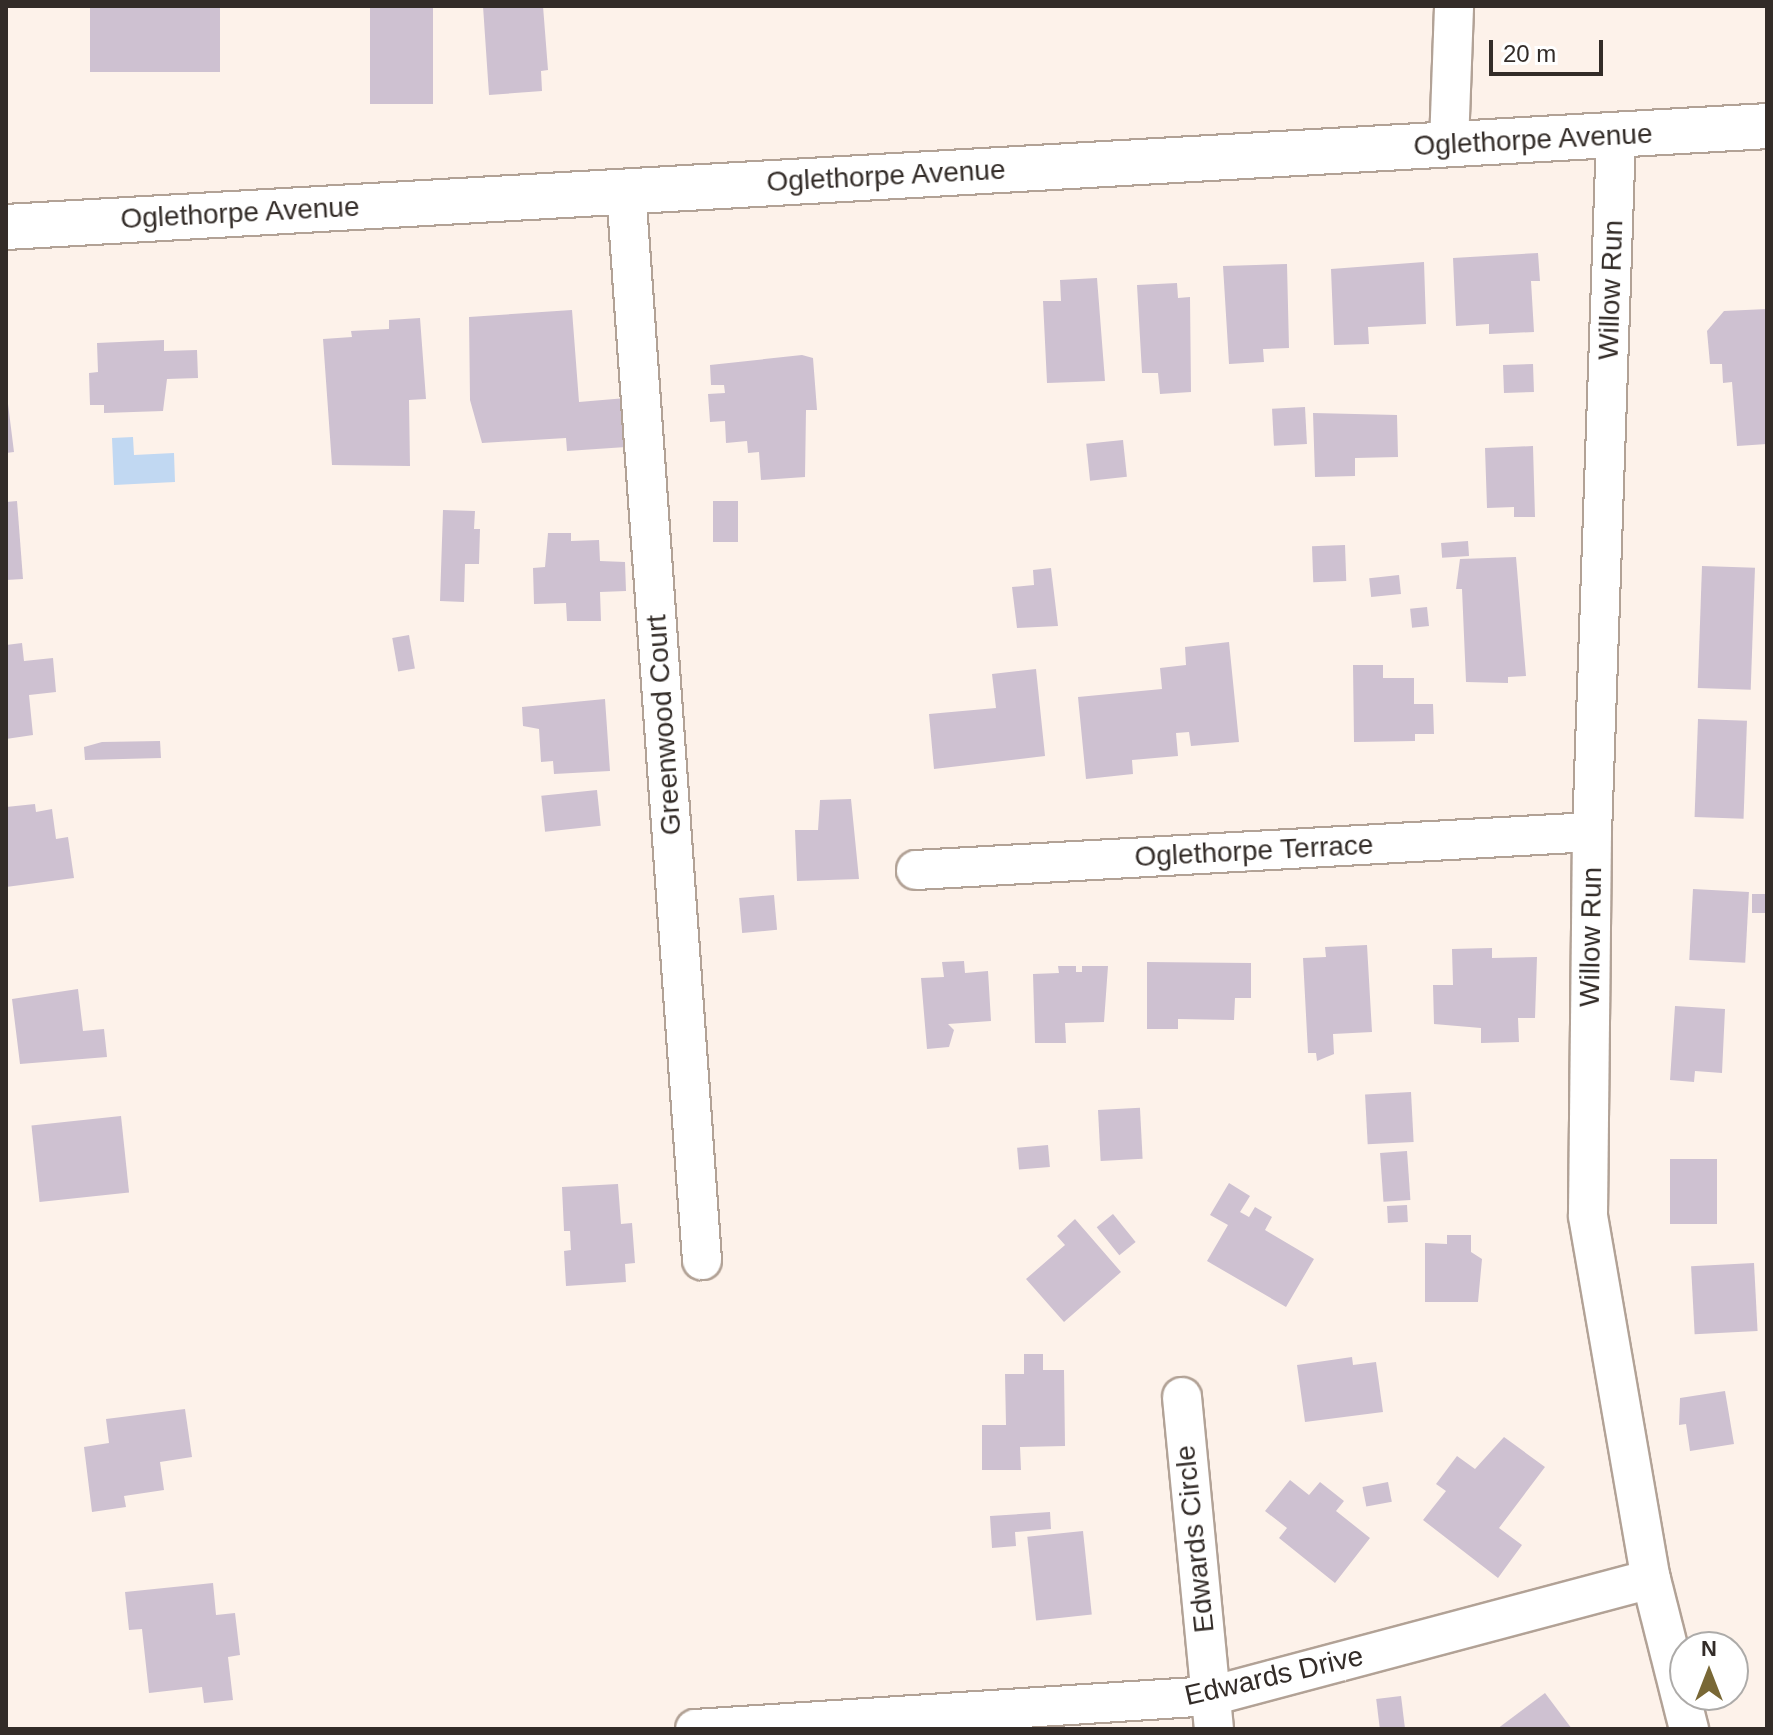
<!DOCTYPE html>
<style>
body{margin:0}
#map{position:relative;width:1773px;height:1735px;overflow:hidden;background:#fdf2ea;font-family:Helvetica,sans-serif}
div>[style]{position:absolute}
.water>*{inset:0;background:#c1d8f2}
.building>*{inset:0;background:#cec1d1;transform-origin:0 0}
.roads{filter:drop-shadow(2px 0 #b2a296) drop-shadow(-2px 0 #b2a296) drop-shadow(0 2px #b2a296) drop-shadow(0 -2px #b2a296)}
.minor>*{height:38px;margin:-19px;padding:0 19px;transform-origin:19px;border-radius:19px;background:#fff}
.secondary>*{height:44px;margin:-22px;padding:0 22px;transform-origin:22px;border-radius:22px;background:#fff}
span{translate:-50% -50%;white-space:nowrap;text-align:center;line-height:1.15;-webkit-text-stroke:8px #fff;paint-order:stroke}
.street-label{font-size:28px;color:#332c28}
.frame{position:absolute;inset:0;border:8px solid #332c28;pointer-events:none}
.north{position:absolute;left:1669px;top:1631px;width:80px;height:80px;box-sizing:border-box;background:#fff;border:2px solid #adaba9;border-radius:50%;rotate:0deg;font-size:22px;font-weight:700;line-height:32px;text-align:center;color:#332c28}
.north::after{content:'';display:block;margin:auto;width:28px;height:36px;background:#796836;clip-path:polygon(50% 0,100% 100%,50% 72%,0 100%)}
.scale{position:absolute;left:1489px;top:40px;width:114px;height:36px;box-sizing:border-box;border:4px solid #332c28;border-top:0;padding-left:10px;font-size:24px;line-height:28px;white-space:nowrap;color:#332c28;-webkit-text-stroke:6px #fff;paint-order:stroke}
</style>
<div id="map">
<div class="water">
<i style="clip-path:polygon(133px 437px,134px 455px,174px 453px,175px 482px,114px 485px,112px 438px)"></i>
</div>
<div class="building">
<i style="left:90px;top:6px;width:130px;height:66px"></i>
<i style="left:370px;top:6px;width:63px;height:98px"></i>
<i style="clip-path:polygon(483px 6px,543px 6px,548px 70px,541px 71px,542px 91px,489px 95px)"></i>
<i style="clip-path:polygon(1538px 253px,1540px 281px,1531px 281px,1534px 332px,1489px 334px,1489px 324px,1456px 326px,1453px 258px)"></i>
<i style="clip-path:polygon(1424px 262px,1426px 324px,1368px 327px,1369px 344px,1334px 345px,1331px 269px)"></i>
<i style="clip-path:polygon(1287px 264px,1289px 348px,1263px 349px,1264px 362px,1229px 364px,1223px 266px)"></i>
<i style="clip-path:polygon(1097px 278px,1105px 381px,1047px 383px,1043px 301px,1061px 301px,1060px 280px)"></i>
<i style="clip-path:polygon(1177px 283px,1178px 298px,1190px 297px,1191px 392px,1160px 394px,1158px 373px,1142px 373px,1137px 285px)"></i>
<i style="clip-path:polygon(1767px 309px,1767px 444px,1737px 446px,1732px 382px,1723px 383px,1722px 364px,1710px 364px,1707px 331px,1724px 311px)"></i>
<i style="clip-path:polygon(572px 310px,579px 402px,626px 398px,626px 447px,567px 451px,566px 438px,482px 443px,470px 400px,469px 317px)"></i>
<i style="clip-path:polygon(420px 318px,426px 399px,409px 400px,410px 466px,332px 465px,323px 339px,352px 337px,351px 331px,389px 329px,389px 320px)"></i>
<i style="clip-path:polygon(164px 340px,164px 351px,197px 350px,198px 378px,167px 379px,163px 411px,104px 413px,104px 405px,90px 405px,89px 373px,98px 372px,97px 343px)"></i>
<i style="clip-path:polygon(802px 355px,813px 358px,817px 410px,806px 410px,805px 477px,761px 480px,759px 452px,748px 453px,747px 441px,726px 443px,725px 421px,710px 422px,708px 394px,725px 393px,724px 385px,711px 385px,710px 365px)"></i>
<i style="left:1533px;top:364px;width:28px;height:30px;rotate:88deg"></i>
<i style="clip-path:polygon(8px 404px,14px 452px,6px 453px,6px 405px)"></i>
<i style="left:1305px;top:407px;width:37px;height:33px;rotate:87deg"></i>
<i style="clip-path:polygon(1313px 413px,1397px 415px,1398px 457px,1355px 458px,1355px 476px,1315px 477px)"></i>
<i style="left:1123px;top:440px;width:37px;height:37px;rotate:84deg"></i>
<i style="clip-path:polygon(1533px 446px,1535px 517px,1514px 517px,1514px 507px,1487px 508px,1485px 448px)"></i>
<i style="clip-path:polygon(17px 501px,23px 579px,6px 580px,6px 502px)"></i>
<i style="left:713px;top:501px;width:25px;height:41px"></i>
<i style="clip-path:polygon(443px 510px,475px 511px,474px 529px,480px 529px,479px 564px,465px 564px,464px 602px,440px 601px)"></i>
<i style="clip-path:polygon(548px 533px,571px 533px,571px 541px,599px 540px,600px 561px,625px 562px,626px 591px,600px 592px,601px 621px,567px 621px,566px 603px,534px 604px,533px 568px,545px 567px)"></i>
<i style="left:1468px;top:541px;width:15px;height:27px;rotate:86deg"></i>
<i style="left:1345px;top:545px;width:36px;height:33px;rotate:88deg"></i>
<i style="clip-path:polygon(1516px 557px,1526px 676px,1508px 677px,1508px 683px,1466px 682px,1462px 589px,1456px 589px,1460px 559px)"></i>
<i style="left:1702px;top:566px;width:53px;height:122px;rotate:2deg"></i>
<i style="clip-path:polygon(1051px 568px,1058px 626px,1017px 628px,1012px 587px,1034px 585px,1033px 570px)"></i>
<i style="left:1399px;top:575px;width:19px;height:30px;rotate:84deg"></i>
<i style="left:1427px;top:607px;width:19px;height:17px;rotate:84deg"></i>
<i style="left:409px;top:635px;width:34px;height:17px;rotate:80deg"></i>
<i style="clip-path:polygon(1229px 642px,1239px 742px,1191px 746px,1189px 732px,1176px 733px,1178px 756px,1132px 760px,1133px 774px,1086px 779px,1078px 697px,1162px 689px,1160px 668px,1186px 665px,1185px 647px)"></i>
<i style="clip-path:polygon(22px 643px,24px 661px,53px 658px,56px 692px,29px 695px,33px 735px,6px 739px,6px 645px)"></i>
<i style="clip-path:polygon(1353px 665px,1383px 665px,1383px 678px,1414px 678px,1414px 704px,1433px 704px,1434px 734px,1415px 734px,1415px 741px,1354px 742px)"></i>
<i style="clip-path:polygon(1036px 669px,1045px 756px,934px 769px,929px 714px,996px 708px,992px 674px)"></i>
<i style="clip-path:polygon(605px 699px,610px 771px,554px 774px,553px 761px,541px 762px,539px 729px,523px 726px,522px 707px)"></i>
<i style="left:1698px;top:719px;width:49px;height:98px;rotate:2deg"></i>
<i style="clip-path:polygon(160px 741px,161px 758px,85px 760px,84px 747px,102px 742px)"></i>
<i style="left:597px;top:790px;width:36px;height:56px;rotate:84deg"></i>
<i style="clip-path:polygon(851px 799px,859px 879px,797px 881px,795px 830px,818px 830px,820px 800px)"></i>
<i style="clip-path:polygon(35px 804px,36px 812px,52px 809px,56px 839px,68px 837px,74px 878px,6px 887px,6px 807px)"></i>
<i style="left:1693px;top:889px;width:56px;height:71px;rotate:3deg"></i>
<i style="left:1752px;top:894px;width:15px;height:19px"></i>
<i style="left:774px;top:895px;width:35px;height:35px;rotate:85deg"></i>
<i style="clip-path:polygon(1367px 945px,1372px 1032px,1333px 1034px,1334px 1054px,1317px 1061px,1316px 1053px,1308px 1053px,1303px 958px,1326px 957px,1325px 947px)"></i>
<i style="clip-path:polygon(1492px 948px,1492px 958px,1537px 957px,1535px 1018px,1518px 1018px,1519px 1042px,1481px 1043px,1481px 1028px,1434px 1024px,1433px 985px,1453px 985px,1452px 949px)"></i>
<i style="clip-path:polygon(964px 961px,965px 973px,988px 971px,991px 1021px,948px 1024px,954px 1030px,949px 1047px,927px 1049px,921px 978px,944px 977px,942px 962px)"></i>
<i style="clip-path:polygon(1147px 962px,1251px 963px,1251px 998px,1235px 998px,1234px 1020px,1178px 1019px,1178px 1029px,1147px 1029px)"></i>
<i style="clip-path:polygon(1058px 966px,1076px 966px,1076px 972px,1082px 972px,1082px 966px,1108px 966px,1104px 1022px,1065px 1023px,1066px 1043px,1035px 1043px,1033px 974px,1059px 973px)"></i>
<i style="clip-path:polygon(78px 989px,83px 1031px,104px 1029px,107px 1057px,20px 1064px,12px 999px)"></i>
<i style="clip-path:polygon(1675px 1006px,1725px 1009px,1722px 1073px,1695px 1071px,1694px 1082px,1670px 1080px)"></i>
<i style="left:1411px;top:1092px;width:50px;height:46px;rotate:87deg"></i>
<i style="left:1098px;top:1110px;width:42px;height:51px;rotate:-3deg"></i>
<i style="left:121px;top:1116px;width:77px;height:90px;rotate:84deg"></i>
<i style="left:1048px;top:1145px;width:22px;height:31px;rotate:85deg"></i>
<i style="left:1407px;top:1151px;width:49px;height:27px;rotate:86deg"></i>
<i style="left:1670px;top:1159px;width:47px;height:65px"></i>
<i style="clip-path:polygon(1229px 1183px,1250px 1196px,1240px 1212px,1249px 1217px,1255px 1207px,1272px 1217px,1265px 1230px,1314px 1259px,1286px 1307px,1207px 1261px,1228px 1225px,1210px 1215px)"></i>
<i style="clip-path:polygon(618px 1184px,621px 1224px,632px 1223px,635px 1263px,625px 1264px,626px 1282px,566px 1286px,564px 1251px,571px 1250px,570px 1231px,564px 1231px,562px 1187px)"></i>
<i style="left:1407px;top:1205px;width:17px;height:20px;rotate:87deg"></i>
<i style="left:1113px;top:1214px;width:36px;height:21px;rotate:51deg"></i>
<i style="clip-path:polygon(1075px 1219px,1121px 1272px,1064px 1322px,1026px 1279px,1065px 1245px,1057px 1236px)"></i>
<i style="clip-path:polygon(1447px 1235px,1471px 1235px,1471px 1252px,1482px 1259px,1478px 1302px,1425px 1302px,1425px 1243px,1447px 1244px)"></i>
<i style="left:1754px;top:1263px;width:68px;height:63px;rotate:87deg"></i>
<i style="clip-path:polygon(1024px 1354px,1043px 1354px,1043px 1370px,1064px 1370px,1065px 1446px,1020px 1447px,1021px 1470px,982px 1470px,982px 1425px,1006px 1425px,1005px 1374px,1024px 1374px)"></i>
<i style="clip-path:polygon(1352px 1357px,1353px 1365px,1376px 1362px,1383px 1412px,1305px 1422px,1297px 1365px)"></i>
<i style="clip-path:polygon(1725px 1391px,1734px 1444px,1690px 1451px,1686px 1424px,1679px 1425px,1680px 1398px)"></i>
<i style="clip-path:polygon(185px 1409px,192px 1457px,160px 1462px,164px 1490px,124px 1496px,126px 1507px,92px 1512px,84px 1447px,109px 1443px,106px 1419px)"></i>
<i style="clip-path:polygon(1504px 1437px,1545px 1467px,1499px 1528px,1522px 1545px,1498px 1578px,1423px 1520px,1446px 1491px,1436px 1484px,1457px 1456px,1475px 1469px)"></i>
<i style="clip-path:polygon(1290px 1480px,1309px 1495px,1320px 1482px,1344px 1501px,1336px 1511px,1370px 1538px,1335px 1583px,1279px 1538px,1287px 1528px,1265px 1511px)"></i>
<i style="left:1388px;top:1482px;width:20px;height:26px;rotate:79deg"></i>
<i style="clip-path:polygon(1050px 1512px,1051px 1529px,1015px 1532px,1016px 1546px,992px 1548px,990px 1516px)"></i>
<i style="left:1083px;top:1531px;width:84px;height:56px;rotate:84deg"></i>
<i style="clip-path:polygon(213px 1583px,216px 1615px,235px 1613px,240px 1655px,228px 1657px,233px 1700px,204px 1703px,202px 1687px,149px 1693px,142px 1629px,129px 1630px,125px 1592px)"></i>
<i style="clip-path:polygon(1545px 1693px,1572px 1729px,1497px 1729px)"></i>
<i style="left:1401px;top:1696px;width:33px;height:25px;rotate:83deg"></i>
</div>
<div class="roads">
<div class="minor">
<i style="left:1616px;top:136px;width:696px;rotate:91.97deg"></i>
<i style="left:1592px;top:832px;width:384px;rotate:90.6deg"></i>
<i style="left:1588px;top:1216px;width:368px;rotate:80.2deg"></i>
<i style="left:1651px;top:1579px;width:155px;rotate:75.8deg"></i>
<i style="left:1449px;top:144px;width:138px;rotate:-87.9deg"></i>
<i style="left:626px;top:190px;width:1073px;rotate:85.94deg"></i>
<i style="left:916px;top:870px;width:677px;rotate:-3.22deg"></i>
<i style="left:1182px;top:1397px;width:334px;rotate:84.5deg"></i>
<i style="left:695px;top:1729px;width:517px;rotate:-3.66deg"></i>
<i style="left:1211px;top:1696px;width:455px;rotate:-14.9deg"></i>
</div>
<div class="secondary">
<i style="left:6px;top:227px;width:1764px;rotate:-3.28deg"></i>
</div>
</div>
<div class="street-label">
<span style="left:1533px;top:140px;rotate:-3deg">Oglethorpe Avenue</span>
<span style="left:886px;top:176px;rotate:-3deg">Oglethorpe Avenue</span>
<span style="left:240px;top:213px;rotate:-3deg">Oglethorpe Avenue</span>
<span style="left:1611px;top:290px;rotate:-88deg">Willow Run</span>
<span style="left:664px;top:725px;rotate:-94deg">Greenwood Court</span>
<span style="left:1254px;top:851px;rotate:-3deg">Oglethorpe Terrace</span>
<span style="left:1591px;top:937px;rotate:-89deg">Willow Run</span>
<span style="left:1195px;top:1539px;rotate:-96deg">Edwards Circle</span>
<span style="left:1274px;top:1676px;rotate:-13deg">Edwards Drive</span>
</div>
<div class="frame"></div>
<div class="north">N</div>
<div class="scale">20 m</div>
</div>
